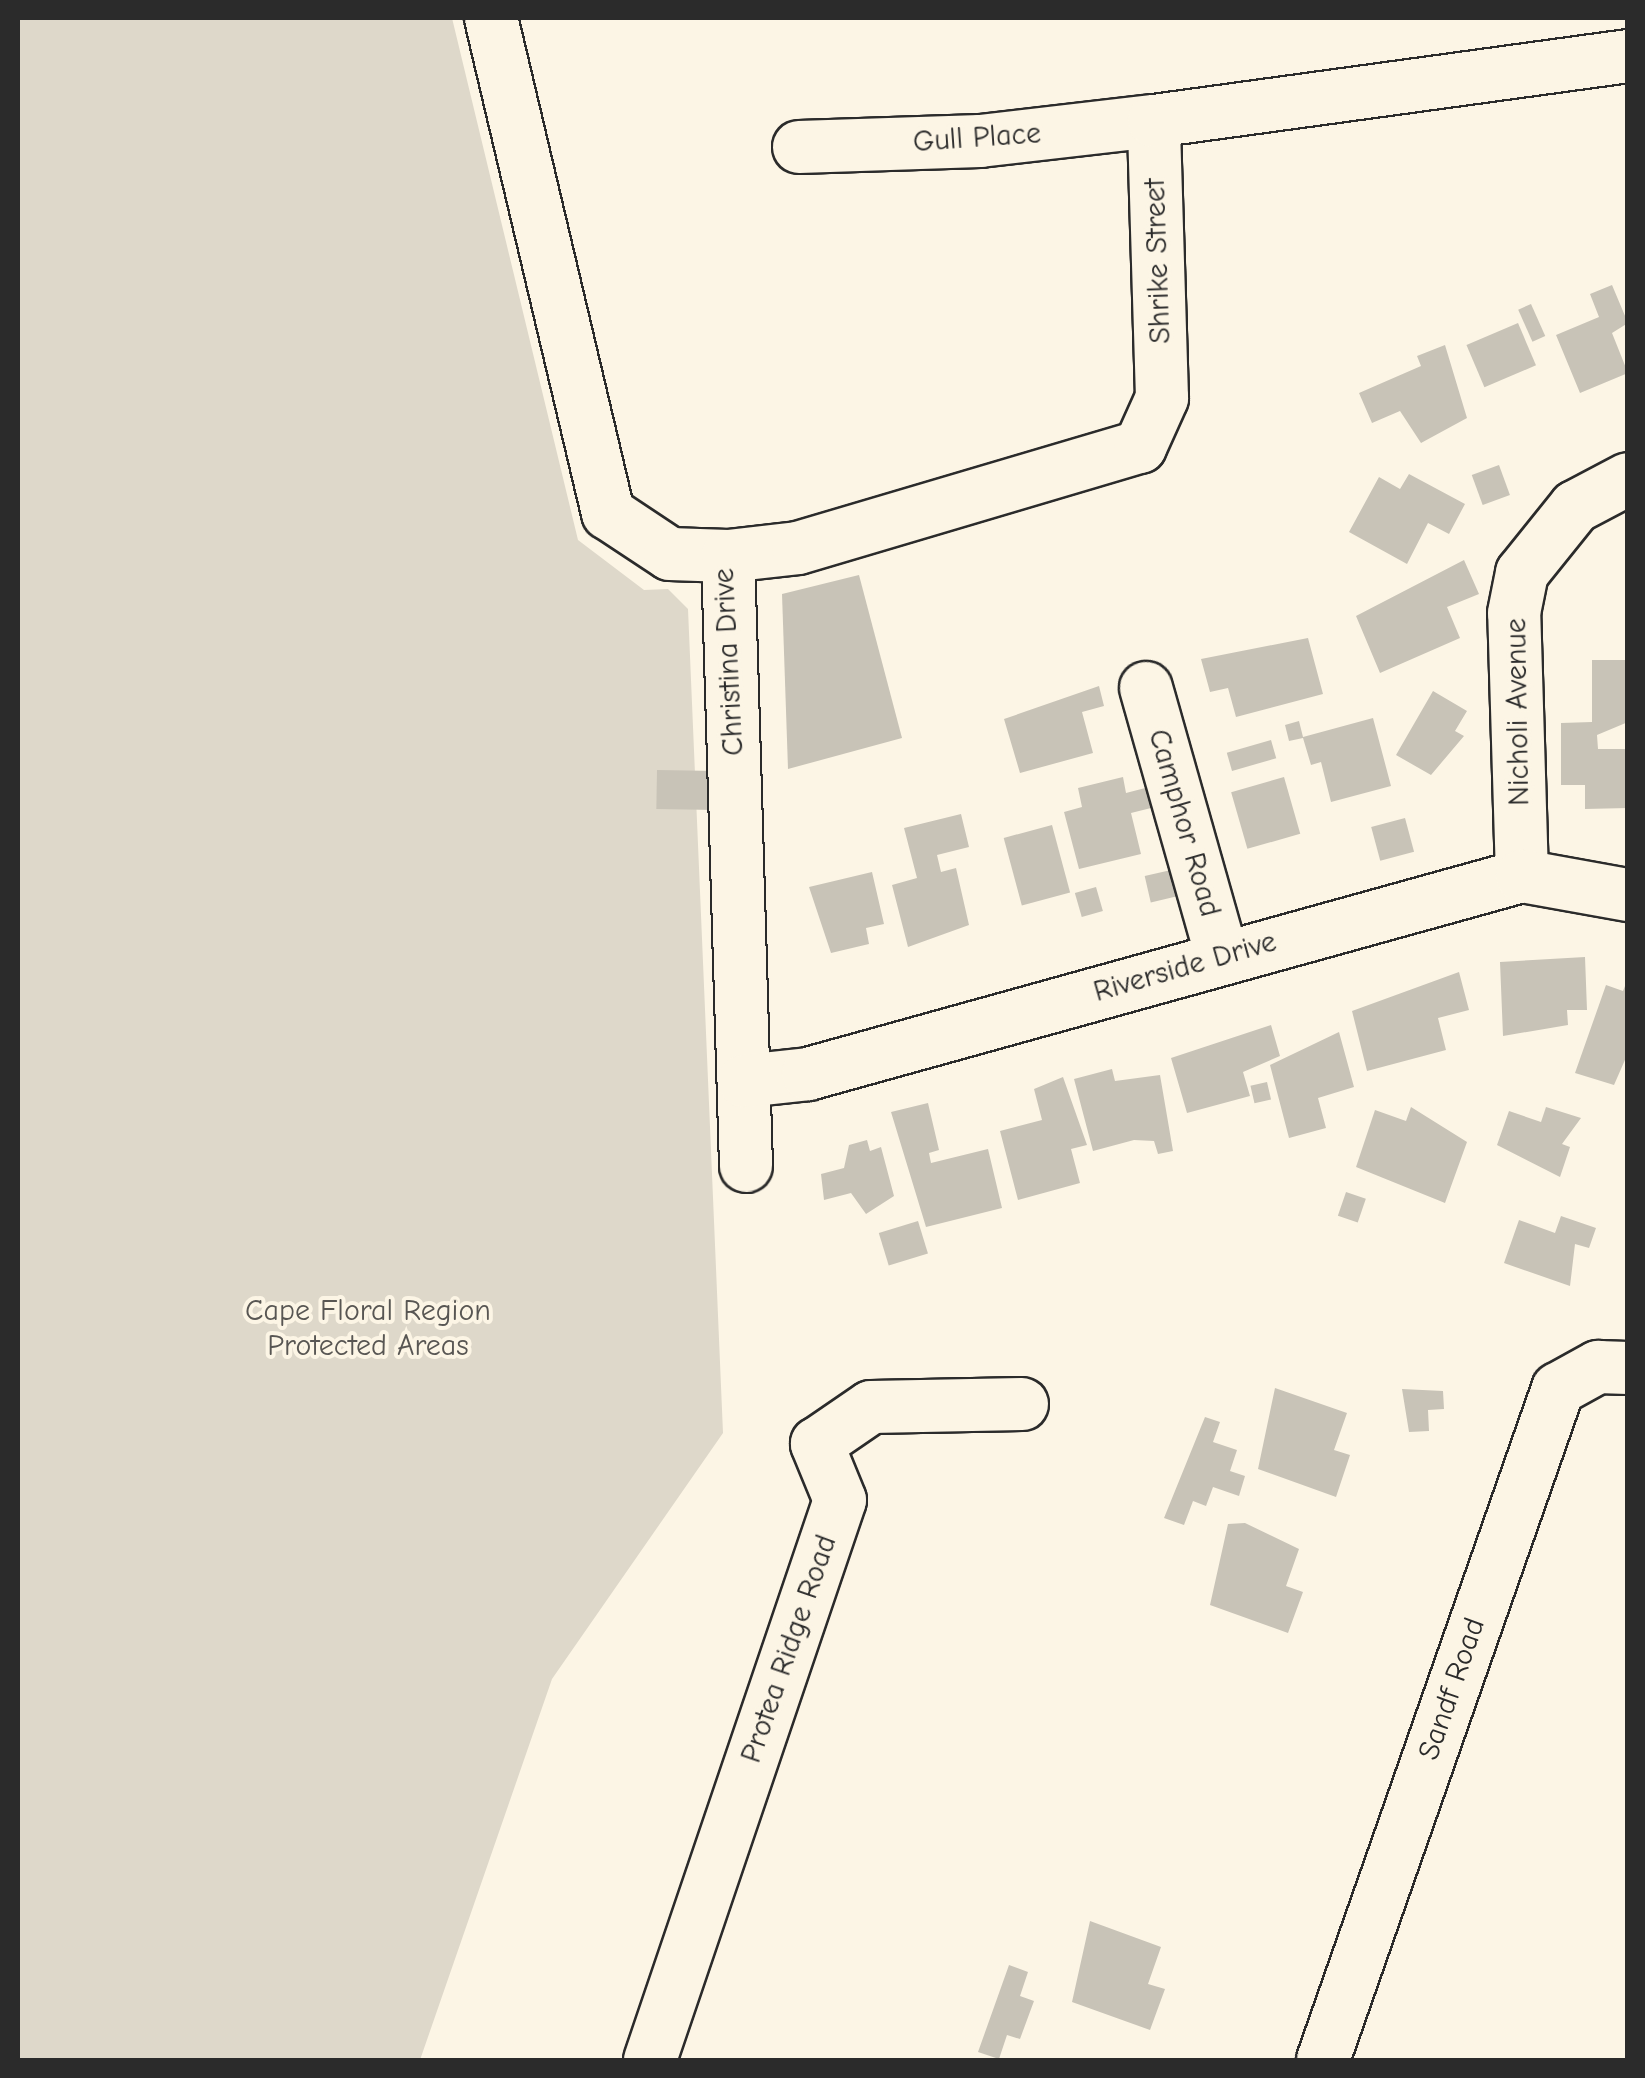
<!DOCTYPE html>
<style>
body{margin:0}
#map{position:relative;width:1645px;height:2078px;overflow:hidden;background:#fcf5e5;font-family:"Comic Neue",sans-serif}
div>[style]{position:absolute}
.green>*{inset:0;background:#ded8ca}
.building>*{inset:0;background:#c8c3b7;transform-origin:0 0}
.roads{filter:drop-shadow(2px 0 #2b2b2b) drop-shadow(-2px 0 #2b2b2b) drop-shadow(0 2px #2b2b2b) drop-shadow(0 -2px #2b2b2b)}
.minor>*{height:52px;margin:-26px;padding:0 26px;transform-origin:26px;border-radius:26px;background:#fcf5e5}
span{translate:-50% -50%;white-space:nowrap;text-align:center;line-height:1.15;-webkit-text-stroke:8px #fcf5e5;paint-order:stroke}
.street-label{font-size:30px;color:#2b2b2b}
.park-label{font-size:30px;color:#585653}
.frame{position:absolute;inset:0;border:20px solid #2b2b2b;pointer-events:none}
</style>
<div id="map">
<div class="green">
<i style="clip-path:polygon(18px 18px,452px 18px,578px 540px,644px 590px,668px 589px,688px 609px,723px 1433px,552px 1679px,420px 2060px,18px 2060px)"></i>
</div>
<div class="building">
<i style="clip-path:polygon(1612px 285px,1628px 323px,1612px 333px,1628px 373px,1580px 393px,1556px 335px,1599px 317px,1590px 294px)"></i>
<i style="left:1531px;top:304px;width:35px;height:14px;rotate:66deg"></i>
<i style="left:1518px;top:323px;width:46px;height:56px;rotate:67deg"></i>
<i style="clip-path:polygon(1445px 345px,1467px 418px,1421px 443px,1400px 411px,1372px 423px,1359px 393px,1421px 366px,1417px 356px)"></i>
<i style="left:1499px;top:465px;width:32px;height:29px;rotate:70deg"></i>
<i style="clip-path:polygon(1409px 474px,1465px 504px,1449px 534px,1428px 523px,1407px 564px,1349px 532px,1379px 477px,1400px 489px)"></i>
<i style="clip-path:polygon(1464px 560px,1479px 594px,1447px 607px,1460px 638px,1380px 673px,1356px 616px)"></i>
<i style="clip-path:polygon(859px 575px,902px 738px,788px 769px,782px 594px)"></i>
<i style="clip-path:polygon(1308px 638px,1323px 694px,1236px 717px,1228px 688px,1210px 692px,1201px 659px)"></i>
<i style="clip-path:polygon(1592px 660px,1628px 660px,1628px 722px,1597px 735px,1598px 749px,1628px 749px,1628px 808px,1585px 809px,1585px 785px,1561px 785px,1561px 723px,1592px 722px)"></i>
<i style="clip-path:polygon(1099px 686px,1104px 706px,1082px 712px,1093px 753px,1020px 773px,1004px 719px)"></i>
<i style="clip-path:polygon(1433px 691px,1467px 711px,1455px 731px,1464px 736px,1431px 775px,1396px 755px)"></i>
<i style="clip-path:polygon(1373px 718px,1391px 786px,1331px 802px,1321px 762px,1311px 765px,1303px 738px,1289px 741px,1285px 725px,1299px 721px,1303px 737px)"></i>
<i style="left:1271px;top:740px;width:19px;height:46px;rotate:74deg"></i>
<i style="left:657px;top:770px;width:60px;height:39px;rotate:1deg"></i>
<i style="clip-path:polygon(1123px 777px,1126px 793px,1153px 786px,1159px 806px,1131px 813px,1141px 854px,1079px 869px,1064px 812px,1082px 807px,1078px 788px)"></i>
<i style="left:1284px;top:777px;width:59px;height:55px;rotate:74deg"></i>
<i style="clip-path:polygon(961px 814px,969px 847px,937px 855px,941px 872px,956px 868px,969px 925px,908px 947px,892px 885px,917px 878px,904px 828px)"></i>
<i style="left:1405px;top:818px;width:35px;height:35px;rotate:75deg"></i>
<i style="left:1052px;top:825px;width:70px;height:50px;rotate:75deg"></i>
<i style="left:1171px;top:870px;width:27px;height:27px;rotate:77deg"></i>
<i style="clip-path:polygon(872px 872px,884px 924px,866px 928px,869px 944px,831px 953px,809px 887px)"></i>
<i style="left:1096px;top:887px;width:25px;height:22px;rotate:74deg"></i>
<i style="clip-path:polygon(1585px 957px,1587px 1010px,1567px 1010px,1568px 1025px,1503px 1036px,1500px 962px)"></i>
<i style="clip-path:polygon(1459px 972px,1469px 1010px,1438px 1018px,1446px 1050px,1367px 1071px,1352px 1011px)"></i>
<i style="clip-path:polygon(1627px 981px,1628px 1053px,1614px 1085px,1575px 1073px,1606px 985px,1623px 991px)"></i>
<i style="clip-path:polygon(1271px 1025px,1280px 1056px,1243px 1072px,1250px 1096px,1187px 1113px,1171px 1058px)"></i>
<i style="clip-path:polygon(1339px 1032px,1354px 1087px,1318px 1098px,1326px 1128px,1289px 1138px,1270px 1065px)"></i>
<i style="clip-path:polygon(1112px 1069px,1115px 1081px,1160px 1075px,1173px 1151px,1158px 1154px,1154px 1141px,1134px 1140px,1093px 1151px,1074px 1079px)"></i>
<i style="clip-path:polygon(1063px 1077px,1087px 1145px,1071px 1149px,1080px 1183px,1018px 1200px,1000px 1131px,1042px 1120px,1034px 1089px)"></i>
<i style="left:1267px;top:1082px;width:18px;height:17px;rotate:77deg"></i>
<i style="clip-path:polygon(928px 1103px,939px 1150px,929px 1153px,931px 1163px,988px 1149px,1002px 1208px,926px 1227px,891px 1112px)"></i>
<i style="clip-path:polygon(1411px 1107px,1467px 1142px,1445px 1203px,1356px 1167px,1375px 1110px,1406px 1121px)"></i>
<i style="clip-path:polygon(1546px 1107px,1581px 1118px,1562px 1144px,1570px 1147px,1560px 1177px,1497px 1145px,1509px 1111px,1541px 1122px)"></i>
<i style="clip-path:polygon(867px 1140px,870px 1151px,881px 1147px,894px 1196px,866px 1214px,851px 1193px,824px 1200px,821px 1174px,844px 1168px,849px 1145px)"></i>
<i style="left:1346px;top:1192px;width:21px;height:25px;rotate:19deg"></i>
<i style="clip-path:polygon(1561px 1216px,1596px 1228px,1589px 1248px,1575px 1244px,1570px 1286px,1504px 1263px,1519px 1220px,1555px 1233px)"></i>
<i style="left:918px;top:1221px;width:34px;height:41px;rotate:73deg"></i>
<i style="clip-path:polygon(1275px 1388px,1347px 1413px,1334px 1450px,1350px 1455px,1336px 1497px,1258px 1469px)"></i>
<i style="clip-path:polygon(1402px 1389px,1443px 1391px,1444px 1409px,1428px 1410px,1429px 1431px,1409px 1432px)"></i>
<i style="clip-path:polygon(1205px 1417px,1220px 1422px,1213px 1442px,1237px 1450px,1230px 1471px,1245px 1476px,1239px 1496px,1213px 1487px,1206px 1506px,1193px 1501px,1184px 1525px,1164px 1518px)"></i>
<i style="clip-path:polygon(1245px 1523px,1299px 1549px,1286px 1586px,1303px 1592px,1288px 1633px,1210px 1605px,1228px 1524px)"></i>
<i style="clip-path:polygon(1090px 1921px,1161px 1947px,1148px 1984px,1165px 1989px,1150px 2030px,1072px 2002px)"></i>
<i style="clip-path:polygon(1009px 1965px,1028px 1972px,1020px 1996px,1034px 2001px,1020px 2039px,1007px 2035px,999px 2059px,978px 2052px)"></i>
</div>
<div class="roads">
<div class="minor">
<i style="left:491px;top:18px;width:509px;rotate:76.7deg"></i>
<i style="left:608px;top:513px;width:74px;rotate:33.5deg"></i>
<i style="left:670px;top:554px;width:58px;rotate:2deg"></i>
<i style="left:728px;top:556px;width:610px;rotate:88.31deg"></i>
<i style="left:799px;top:147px;width:181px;rotate:-1.9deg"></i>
<i style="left:980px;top:141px;width:175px;rotate:-6.6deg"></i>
<i style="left:728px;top:556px;width:70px;rotate:-6.5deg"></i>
<i style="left:798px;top:548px;width:357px;rotate:-16.5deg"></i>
<i style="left:1140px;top:447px;width:54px;rotate:-65.8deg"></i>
<i style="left:1162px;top:398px;width:277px;rotate:-91.7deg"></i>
<i style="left:1154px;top:121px;width:478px;rotate:-7.8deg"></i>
<i style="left:1146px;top:688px;width:280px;rotate:74.2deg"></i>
<i style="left:1522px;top:876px;width:263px;rotate:-91.7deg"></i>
<i style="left:1514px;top:613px;width:41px;rotate:-78.7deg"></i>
<i style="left:1522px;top:573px;width:85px;rotate:-51.2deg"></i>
<i style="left:1575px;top:507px;width:60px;rotate:-27.8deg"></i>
<i style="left:744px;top:1081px;width:64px;rotate:-6.2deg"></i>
<i style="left:808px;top:1074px;width:741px;rotate:-15.5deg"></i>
<i style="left:1522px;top:876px;width:108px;rotate:10.2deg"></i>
<i style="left:650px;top:2060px;width:591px;rotate:-71.26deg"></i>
<i style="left:840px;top:1500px;width:61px;rotate:-112.3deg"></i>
<i style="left:817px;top:1444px;width:65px;rotate:-34.4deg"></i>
<i style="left:871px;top:1407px;width:151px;rotate:-1.1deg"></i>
<i style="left:1323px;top:2060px;width:711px;rotate:-70.7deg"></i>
<i style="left:1558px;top:1389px;width:46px;rotate:-28.8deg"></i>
<i style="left:1598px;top:1367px;width:30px;rotate:2deg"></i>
</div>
</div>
<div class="street-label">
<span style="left:977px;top:138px;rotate:-4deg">Gull Place</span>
<span style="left:1158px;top:261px;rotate:-92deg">Shrike Street</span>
<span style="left:729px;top:662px;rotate:-93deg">Christina Drive</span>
<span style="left:1518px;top:712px;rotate:-91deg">Nicholi Avenue</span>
<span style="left:1184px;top:823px;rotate:74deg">Camphor Road</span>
<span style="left:1185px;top:967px;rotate:-16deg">Riverside Drive</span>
<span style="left:789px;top:1649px;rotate:-71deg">Protea Ridge Road</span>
<span style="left:1452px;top:1689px;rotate:-71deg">Sandf Road</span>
</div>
<div class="park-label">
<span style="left:368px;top:1328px">Cape Floral Region<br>Protected Areas</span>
</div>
<div class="frame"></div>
</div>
